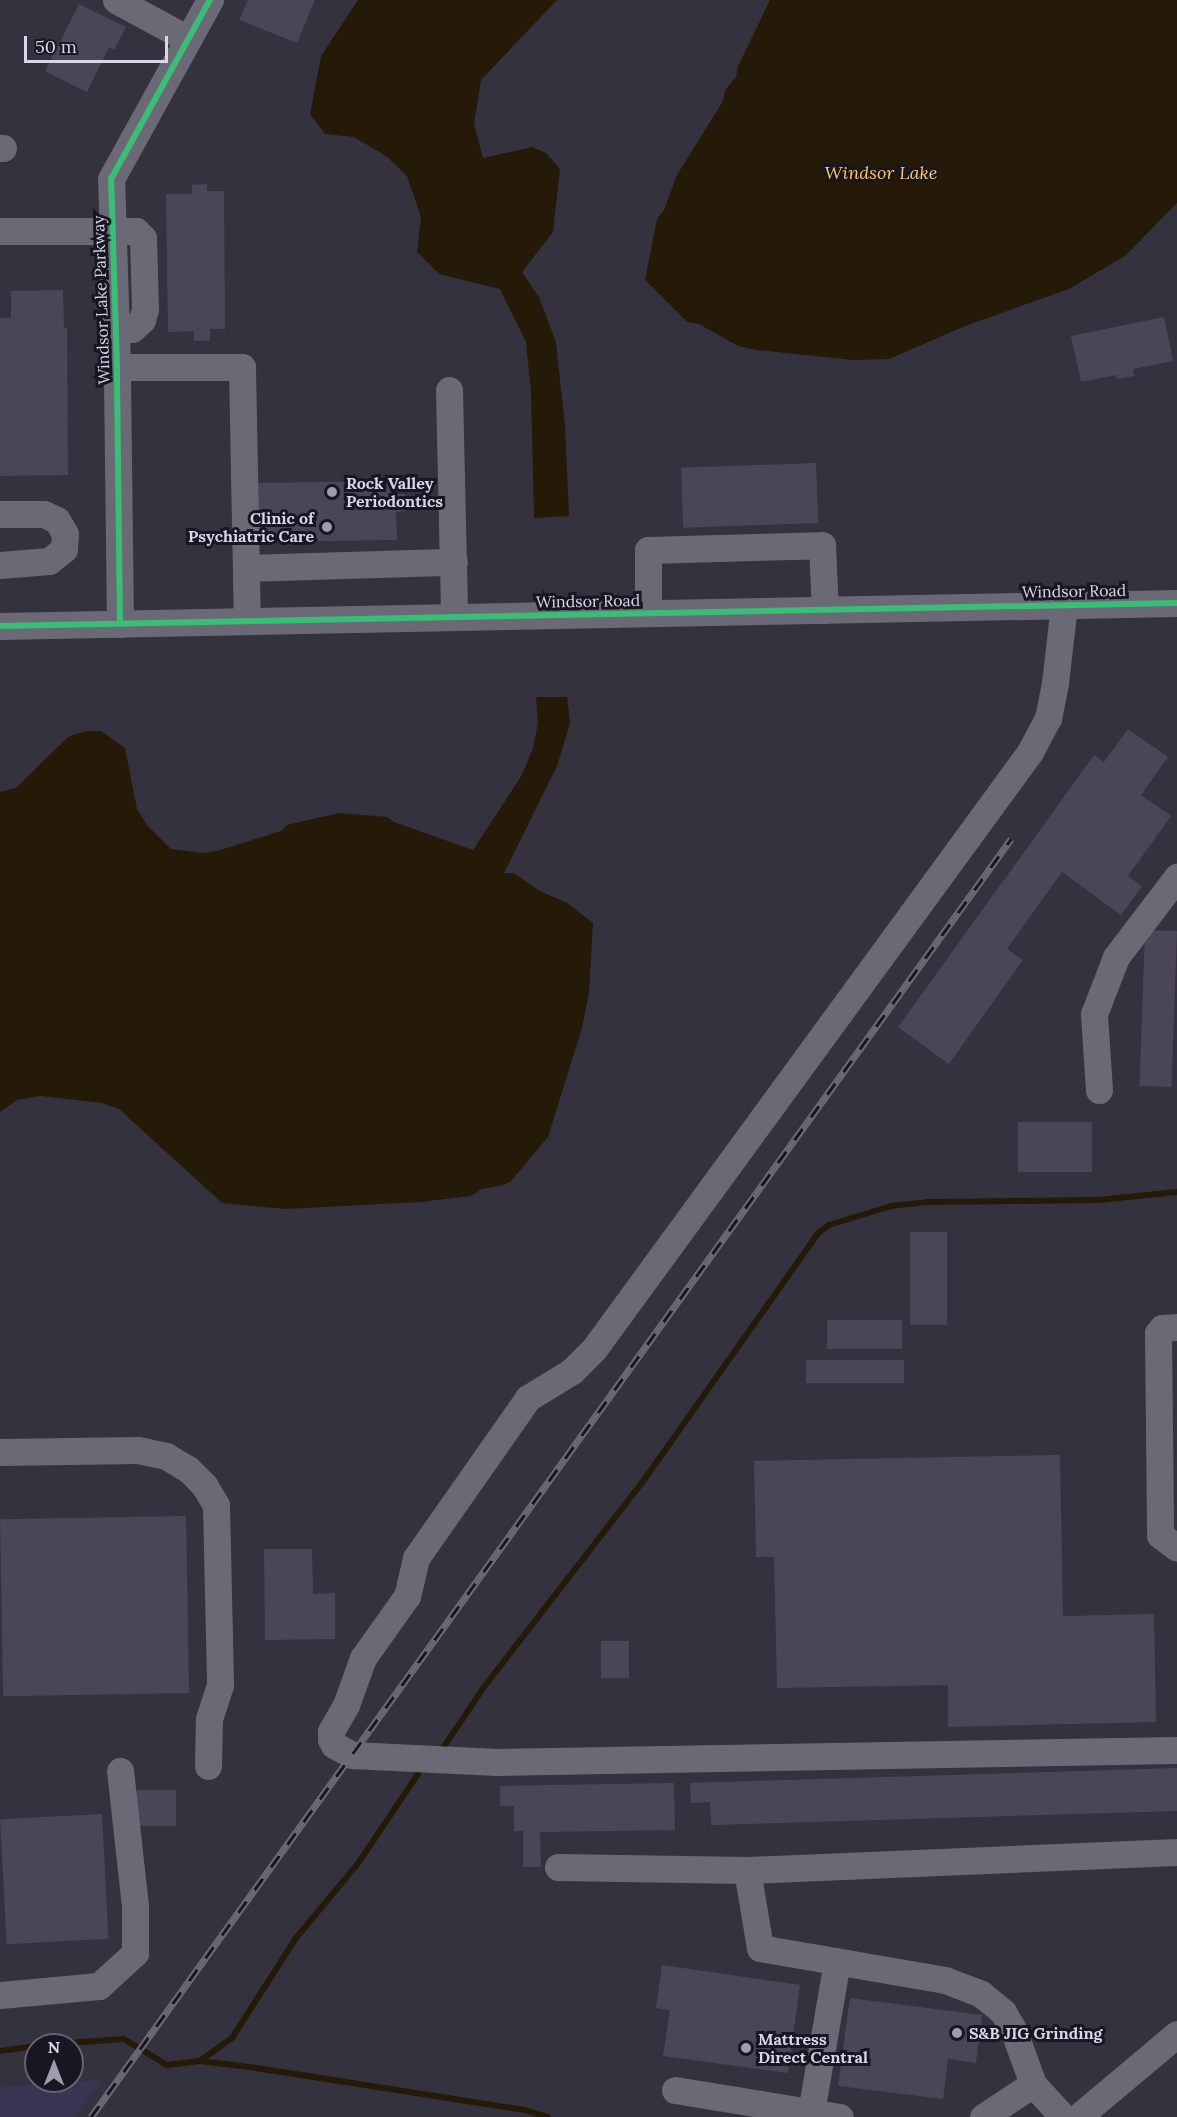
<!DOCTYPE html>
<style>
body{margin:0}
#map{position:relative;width:1177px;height:2117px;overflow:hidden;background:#34323f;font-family:Lora,serif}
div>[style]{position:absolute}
.built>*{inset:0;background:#393451}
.water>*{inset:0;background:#251908}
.stream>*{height:6px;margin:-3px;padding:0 3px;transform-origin:3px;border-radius:3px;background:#251908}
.building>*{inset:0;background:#4a4658;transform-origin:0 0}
.minor>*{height:27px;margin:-13.5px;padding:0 13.5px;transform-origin:13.5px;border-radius:13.5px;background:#6b6975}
.rail>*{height:7px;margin-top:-3.5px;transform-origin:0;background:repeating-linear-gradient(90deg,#181622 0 14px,#6c6a75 0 28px);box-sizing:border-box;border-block:2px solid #6c6a75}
.cycleway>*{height:6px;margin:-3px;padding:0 3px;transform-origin:3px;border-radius:3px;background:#3abd76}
.dots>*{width:16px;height:16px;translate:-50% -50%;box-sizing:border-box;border:3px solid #181622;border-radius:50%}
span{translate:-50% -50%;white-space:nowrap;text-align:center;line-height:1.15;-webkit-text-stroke:6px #181622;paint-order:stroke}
.street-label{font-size:16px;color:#d9d6e7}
.poi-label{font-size:16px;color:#d9d6e7;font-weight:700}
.left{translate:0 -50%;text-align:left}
.right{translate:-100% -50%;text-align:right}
.water-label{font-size:18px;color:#fec467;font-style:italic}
.north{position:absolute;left:24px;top:2033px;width:60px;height:60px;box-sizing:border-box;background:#181622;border:2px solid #656371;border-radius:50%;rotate:0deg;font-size:16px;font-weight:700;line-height:24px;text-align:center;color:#d9d6e7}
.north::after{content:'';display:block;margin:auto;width:21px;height:27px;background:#9f9dac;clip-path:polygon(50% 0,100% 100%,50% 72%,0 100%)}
.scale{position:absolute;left:24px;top:36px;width:144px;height:27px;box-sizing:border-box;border:3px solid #d9d6e7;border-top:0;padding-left:8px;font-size:18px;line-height:21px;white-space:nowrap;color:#d9d6e7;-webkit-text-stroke:4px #181622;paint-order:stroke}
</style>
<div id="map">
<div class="built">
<i style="clip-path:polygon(102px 2080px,75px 2117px,0 2117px,0 2087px)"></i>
</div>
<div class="water">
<i style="clip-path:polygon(358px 0,557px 0,481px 80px,474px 124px,483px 158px,532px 147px,546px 153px,560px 169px,553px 232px,522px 272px,539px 297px,556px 342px,565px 426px,569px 516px,534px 518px,531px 392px,526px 342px,500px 289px,439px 274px,417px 252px,421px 217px,407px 176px,386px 156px,354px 137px,325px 134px,310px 114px,321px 56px)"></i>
<i style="clip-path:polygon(770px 0,1177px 0,1177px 203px,1125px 256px,1069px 289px,965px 326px,889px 359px,853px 360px,756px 350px,738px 346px,699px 324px,687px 322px,645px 280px,657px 219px,664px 210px,677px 175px,723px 101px,725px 90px,736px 77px,738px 66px)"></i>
<i style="clip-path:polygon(536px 697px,567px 697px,570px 723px,557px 766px,504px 873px,514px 873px,538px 890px,567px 903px,593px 923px,589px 992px,582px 1028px,548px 1137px,511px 1181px,504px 1185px,482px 1189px,471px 1196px,420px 1202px,285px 1209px,222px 1203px,119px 1109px,102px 1103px,41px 1096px,17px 1100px,0 1112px,0 792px,16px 788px,69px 736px,87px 731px,101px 731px,125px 748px,137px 809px,147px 825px,171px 849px,202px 853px,217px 851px,281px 831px,287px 825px,339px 813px,387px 817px,394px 822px,473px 850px,522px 775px,533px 748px,538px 723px)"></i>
</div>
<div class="stream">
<i style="left:441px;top:1751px;width:77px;rotate:-56.1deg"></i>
<i style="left:484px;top:1687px;width:262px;rotate:-52.3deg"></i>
<i style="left:644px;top:1480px;width:302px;rotate:-54.8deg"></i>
<i style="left:818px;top:1233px;width:14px;rotate:-36deg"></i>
<i style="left:829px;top:1225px;width:65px;rotate:-17deg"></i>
<i style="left:891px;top:1206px;width:37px;rotate:-6deg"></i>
<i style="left:928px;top:1202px;width:170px;rotate:-0.7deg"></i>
<i style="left:1098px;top:1200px;width:79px;rotate:-5.8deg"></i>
<i style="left:40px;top:2045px;width:84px;rotate:-4.1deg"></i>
<i style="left:124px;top:2039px;width:50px;rotate:31.2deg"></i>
<i style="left:167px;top:2065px;width:33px;rotate:-7deg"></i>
<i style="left:200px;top:2061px;width:50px;rotate:6.8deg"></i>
<i style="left:250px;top:2067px;width:278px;rotate:8.9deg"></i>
<i style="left:525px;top:2110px;width:24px;rotate:17deg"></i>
<i style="left:0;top:2051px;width:36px;rotate:-8deg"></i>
<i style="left:200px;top:2061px;width:39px;rotate:-36deg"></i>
<i style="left:232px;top:2038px;width:119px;rotate:-57.4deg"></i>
<i style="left:296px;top:1938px;width:99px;rotate:-50.3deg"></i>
<i style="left:359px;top:1862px;width:106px;rotate:-56.2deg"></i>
</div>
<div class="building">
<i style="clip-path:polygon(248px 0,315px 0,297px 43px,239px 20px)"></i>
<i style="clip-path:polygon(79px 4px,126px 27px,114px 50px,109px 47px,87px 92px,45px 71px)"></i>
<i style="clip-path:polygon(207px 184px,207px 191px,224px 191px,225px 329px,210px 329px,210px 341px,194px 341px,194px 331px,168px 332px,166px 194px,192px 194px,192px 185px)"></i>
<i style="clip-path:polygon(63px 290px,64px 328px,67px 328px,68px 475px,0 476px,0 318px,11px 318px,11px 291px)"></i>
<i style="clip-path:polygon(1164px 317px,1173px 361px,1133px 369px,1134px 376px,1117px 379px,1116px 375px,1081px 382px,1071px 336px)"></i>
<i style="left:816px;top:463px;width:60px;height:135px;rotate:88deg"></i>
<i style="clip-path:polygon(395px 481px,395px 494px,405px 494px,405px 511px,396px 512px,397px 540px,257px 542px,256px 483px)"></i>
<i style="clip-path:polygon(1128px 729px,1168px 757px,1141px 795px,1171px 816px,1128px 876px,1142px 886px,1121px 915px,1062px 872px,1007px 949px,1023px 960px,949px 1064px,898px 1027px,1094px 755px,1104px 762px)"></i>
<i style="left:1145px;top:930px;width:32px;height:156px;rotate:2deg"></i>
<i style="left:1018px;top:1122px;width:74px;height:50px"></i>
<i style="left:910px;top:1232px;width:37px;height:93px"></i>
<i style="left:827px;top:1320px;width:75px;height:29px"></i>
<i style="left:806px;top:1360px;width:98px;height:23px"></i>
<i style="clip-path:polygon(1060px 1455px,1063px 1616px,1154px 1614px,1156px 1722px,948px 1727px,948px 1685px,777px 1688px,774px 1557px,756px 1557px,754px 1461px)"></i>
<i style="left:186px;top:1516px;width:177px;height:186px;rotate:89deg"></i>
<i style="clip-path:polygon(264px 1549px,312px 1549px,313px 1594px,335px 1593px,335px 1639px,265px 1640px)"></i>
<i style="left:601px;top:1641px;width:28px;height:37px"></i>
<i style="clip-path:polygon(1177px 1768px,1177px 1811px,711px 1825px,710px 1802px,691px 1803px,690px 1783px)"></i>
<i style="clip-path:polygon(674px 1783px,675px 1830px,540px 1832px,541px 1867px,523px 1867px,523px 1831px,514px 1831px,514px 1806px,500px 1806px,500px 1786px)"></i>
<i style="left:134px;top:1790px;width:42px;height:36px"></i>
<i style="left:102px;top:1814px;width:125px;height:102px;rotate:87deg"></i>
<i style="clip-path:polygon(662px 1965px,800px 1985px,788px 2073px,663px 2056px,670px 2010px,656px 2008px)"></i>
<i style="clip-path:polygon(850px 1998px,982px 2015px,976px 2063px,948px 2059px,943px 2099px,838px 2086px)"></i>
</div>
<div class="minor">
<i style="left:116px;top:0;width:82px;rotate:28.4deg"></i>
<i style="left:0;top:148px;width:3px"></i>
<i style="left:0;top:231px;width:136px"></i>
<i style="left:136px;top:231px;width:10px;rotate:45deg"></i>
<i style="left:143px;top:238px;width:71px;rotate:88.4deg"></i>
<i style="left:145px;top:309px;width:11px;rotate:105deg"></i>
<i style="left:142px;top:320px;width:13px;rotate:138deg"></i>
<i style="left:132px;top:329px;width:16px;rotate:176deg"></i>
<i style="left:117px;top:367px;width:125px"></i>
<i style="left:242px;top:367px;width:254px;rotate:88.9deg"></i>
<i style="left:449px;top:390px;width:227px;rotate:88.7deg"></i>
<i style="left:0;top:514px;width:44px"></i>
<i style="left:44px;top:514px;width:14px;rotate:25deg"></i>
<i style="left:57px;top:520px;width:16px;rotate:60deg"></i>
<i style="left:65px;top:534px;width:15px;rotate:94deg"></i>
<i style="left:64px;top:549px;width:19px;rotate:141deg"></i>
<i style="left:49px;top:561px;width:49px;rotate:175.3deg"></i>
<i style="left:246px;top:568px;width:208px;rotate:-1.7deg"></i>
<i style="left:1064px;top:605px;width:79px;rotate:96.6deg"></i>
<i style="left:1055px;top:683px;width:36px;rotate:101deg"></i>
<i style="left:1048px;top:718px;width:38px;rotate:118deg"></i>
<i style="left:1030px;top:752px;width:739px;rotate:126.14deg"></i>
<i style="left:594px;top:1349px;width:31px;rotate:135deg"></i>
<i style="left:572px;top:1371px;width:52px;rotate:148.5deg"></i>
<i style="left:528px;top:1398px;width:195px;rotate:125deg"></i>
<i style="left:416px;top:1558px;width:39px;rotate:103deg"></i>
<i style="left:407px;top:1596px;width:76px;rotate:125.4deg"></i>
<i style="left:363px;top:1658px;width:50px;rotate:109.9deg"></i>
<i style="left:346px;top:1705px;width:30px;rotate:120deg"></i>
<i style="left:331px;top:1731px;width:8px;rotate:90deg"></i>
<i style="left:331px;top:1739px;width:7px;rotate:63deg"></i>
<i style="left:334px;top:1745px;width:21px;rotate:29deg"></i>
<i style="left:352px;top:1755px;width:145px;rotate:2.8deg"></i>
<i style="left:497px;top:1762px;width:680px;rotate:-1.01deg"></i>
<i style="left:648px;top:613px;width:63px;rotate:-90deg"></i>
<i style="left:648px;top:550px;width:174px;rotate:-1.6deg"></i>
<i style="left:822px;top:545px;width:65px;rotate:87.4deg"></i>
<i style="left:120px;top:624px;width:257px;rotate:-90.7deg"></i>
<i style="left:117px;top:367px;width:188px;rotate:-91.8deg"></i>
<i style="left:111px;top:179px;width:205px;rotate:-61.1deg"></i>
<i style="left:0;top:626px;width:1177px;rotate:-1.12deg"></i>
<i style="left:1099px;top:1090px;width:76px;rotate:-93.8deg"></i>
<i style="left:1094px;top:1014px;width:61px;rotate:-68.9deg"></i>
<i style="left:1116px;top:957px;width:101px;rotate:-52.7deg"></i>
<i style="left:1177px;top:1327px;width:15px;rotate:176deg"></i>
<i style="left:1162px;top:1328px;width:6px;rotate:129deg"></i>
<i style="left:1158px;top:1333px;width:202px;rotate:89.4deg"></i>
<i style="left:1160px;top:1535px;width:21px;rotate:37deg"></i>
<i style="left:0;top:1452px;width:138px;rotate:-0.8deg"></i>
<i style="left:138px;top:1450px;width:29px;rotate:12deg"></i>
<i style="left:166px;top:1456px;width:26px;rotate:31deg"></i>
<i style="left:188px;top:1469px;width:23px;rotate:45deg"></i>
<i style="left:204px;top:1485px;width:23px;rotate:59deg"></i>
<i style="left:216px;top:1505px;width:180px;rotate:88.7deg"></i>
<i style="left:220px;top:1685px;width:36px;rotate:108deg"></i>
<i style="left:209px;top:1719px;width:47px;rotate:91.2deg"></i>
<i style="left:558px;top:1867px;width:189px;rotate:0.9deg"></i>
<i style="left:747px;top:1870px;width:79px;rotate:80.5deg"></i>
<i style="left:760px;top:1948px;width:188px;rotate:9.8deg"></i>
<i style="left:945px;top:1980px;width:39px;rotate:21deg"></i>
<i style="left:981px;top:1994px;width:28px;rotate:39deg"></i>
<i style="left:1003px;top:2012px;width:20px;rotate:60deg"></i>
<i style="left:1013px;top:2029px;width:59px;rotate:70deg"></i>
<i style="left:747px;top:1870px;width:430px;rotate:-2.4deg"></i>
<i style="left:0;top:1995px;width:99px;rotate:-5.2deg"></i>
<i style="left:99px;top:1986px;width:49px;rotate:-42.5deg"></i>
<i style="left:135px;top:1953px;width:47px;rotate:-90deg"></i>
<i style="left:135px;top:1906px;width:136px;rotate:-96.3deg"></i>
<i style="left:675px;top:2090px;width:167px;rotate:9.3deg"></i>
<i style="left:811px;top:2112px;width:153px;rotate:-80.2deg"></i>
<i style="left:983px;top:2117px;width:60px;rotate:-33.4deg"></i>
<i style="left:1033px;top:2084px;width:45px;rotate:47.7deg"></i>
<i style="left:1078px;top:2117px;width:129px;rotate:-40deg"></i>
</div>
<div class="rail">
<i style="left:91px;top:2117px;width:1575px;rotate:-54.25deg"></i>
</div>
<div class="cycleway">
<i style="left:120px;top:624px;width:257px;rotate:-90.7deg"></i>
<i style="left:117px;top:367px;width:188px;rotate:-91.8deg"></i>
<i style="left:111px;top:179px;width:205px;rotate:-61.1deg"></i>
<i style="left:0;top:626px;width:1177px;rotate:-1.12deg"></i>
</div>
<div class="dots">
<i style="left:332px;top:492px;background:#9f9dac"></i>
<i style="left:327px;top:527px;background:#9f9dac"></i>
<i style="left:957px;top:2033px;background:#9f9dac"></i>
<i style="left:746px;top:2048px;background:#9f9dac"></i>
</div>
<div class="street-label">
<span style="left:101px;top:300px;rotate:-92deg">Windsor Lake Parkway</span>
<span style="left:1074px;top:591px;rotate:-1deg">Windsor Road</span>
<span style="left:588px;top:601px;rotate:-1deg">Windsor Road</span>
</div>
<div class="poi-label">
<span class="left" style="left:346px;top:492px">Rock Valley<br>Periodontics</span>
<span class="right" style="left:314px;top:527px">Clinic of<br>Psychiatric Care</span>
<span class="left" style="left:969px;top:2033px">S&amp;B JIG Grinding</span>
<span class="left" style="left:758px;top:2048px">Mattress<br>Direct Central</span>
</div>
<div class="water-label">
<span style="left:881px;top:173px">Windsor Lake</span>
</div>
<div class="north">N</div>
<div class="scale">50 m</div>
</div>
